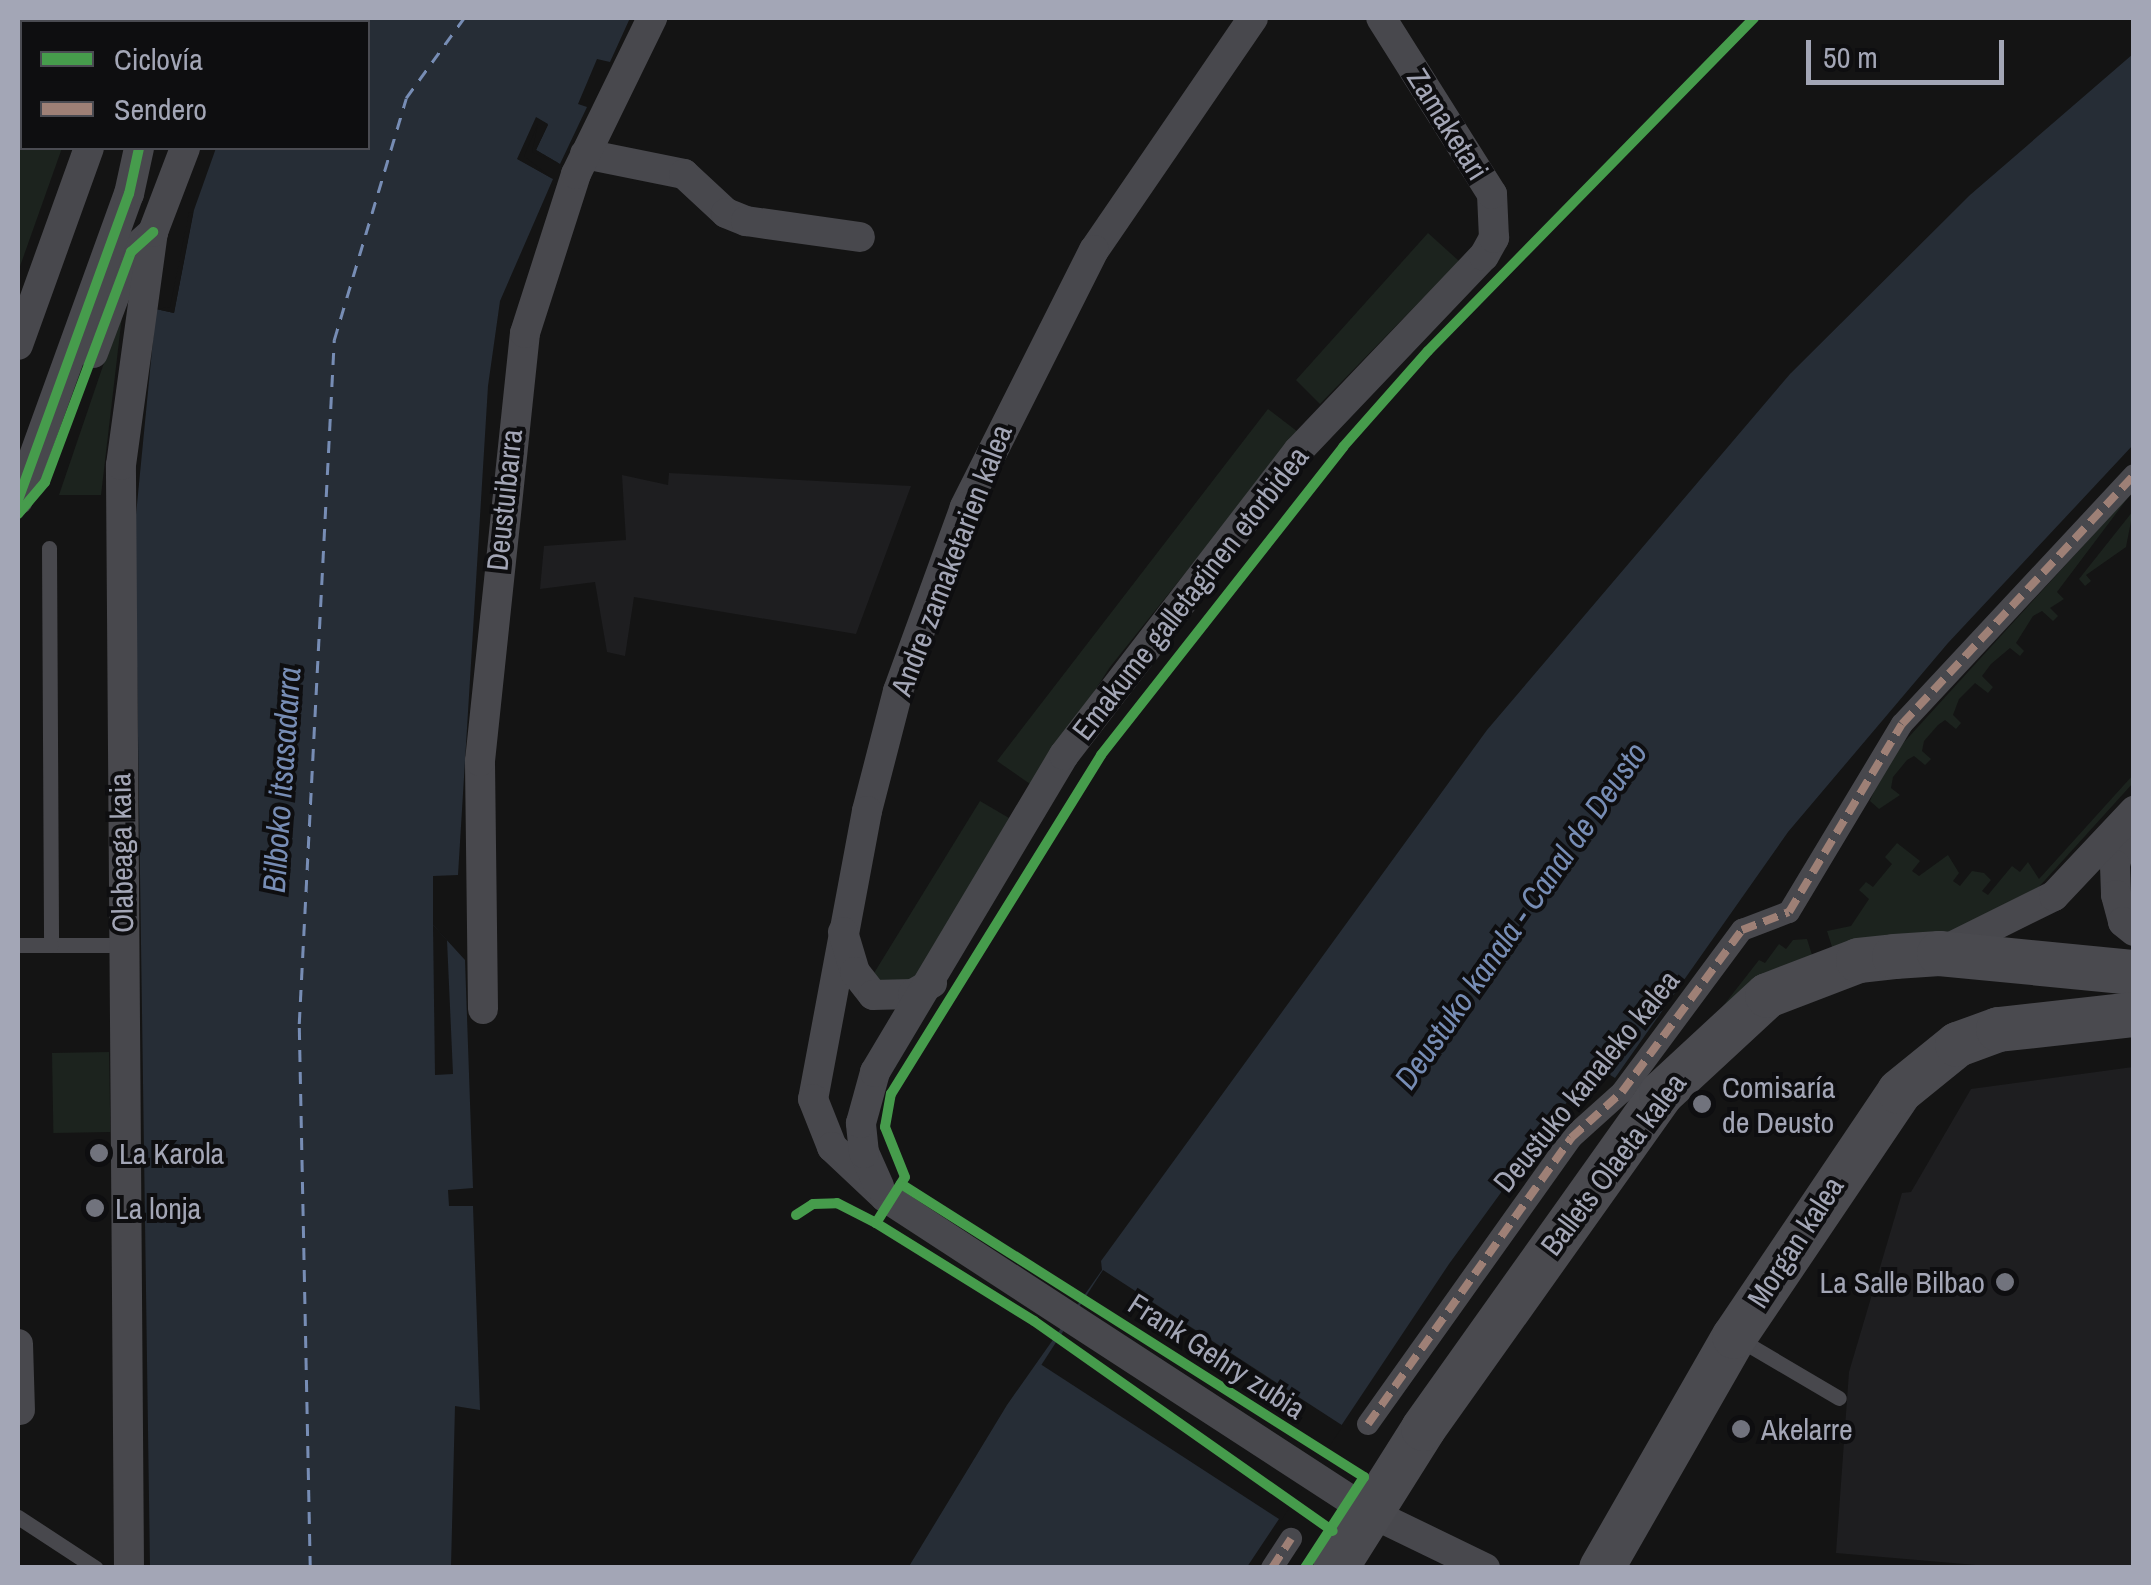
<!DOCTYPE html>
<meta charset="utf-8">
<style>
body{margin:0}
#map{position:relative;width:2151px;height:1585px;overflow:hidden;background:#141414;font-family:"Archivo Narrow",sans-serif}
div>[style]{position:absolute}
.built>*{inset:0;background:#1e1e20}
.green>*{inset:0;background:#1c231e;transform-origin:0 0}
.water>*{inset:0;background:#262d36}
.pier>*{inset:0;background:#141414;transform-origin:0 0}
.ferry>*{height:2.5px;margin-top:-1.25px;transform-origin:0;background:repeating-linear-gradient(90deg,#778db5 0 12px,transparent 0 22px)}
.service>*{height:15px;margin:-7.5px;padding:0 7.5px;transform-origin:7.5px;border-radius:7.5px;background:#48484d}
.pedestrian>*{height:22px;margin:-11px;padding:0 11px;transform-origin:11px;border-radius:11px;background:#48484d}
.minor>*{height:30px;margin:-15px;padding:0 15px;transform-origin:15px;border-radius:15px;background:#48484d}
.primary>*{height:45px;margin:-22.5px;padding:0 22.5px;transform-origin:22.5px;border-radius:22.5px;background:#4a4a4f}
.quiet>*{height:8px;margin-top:-4px;transform-origin:0;background:repeating-linear-gradient(90deg,#9e8076 0 15px,transparent 0 23px)}
.cycleway>*{height:10px;margin:-5px;padding:0 5px;transform-origin:5px;border-radius:5px;background:#469c4c}
.dots>*{width:28px;height:28px;translate:-50% -50%;box-sizing:border-box;border:5px solid #0e0e10;border-radius:50%}
span{translate:-50% -50%;white-space:nowrap;text-align:center;line-height:1.15;-webkit-text-stroke:8px #0e0e10;paint-order:stroke}
.street-label{font-size:30px;color:#a3a6b6}
.poi-label{font-size:30px;color:#a3a6b6}
.left{translate:0 -50%;text-align:left}
.right{translate:-100% -50%;text-align:right}
.water-label{font-size:32px;color:#778db5;font-style:italic}
.frame{position:absolute;inset:0;border:20px solid #a3a6b6;pointer-events:none}
.legend{position:absolute;left:20px;top:20px;width:350px;height:130px;box-sizing:border-box;background:#0e0e10;border:2px solid #4a4b52;margin:0;padding:12px 18px;list-style:none;font-size:30px;color:#a3a6b6}
.legend li{display:flex;align-items:center;gap:20px;height:50px}
.legend b{width:50px;border:2px solid #4a4b52}
.scale{position:absolute;left:1806px;top:40px;width:198px;height:45px;box-sizing:border-box;border:5px solid #a3a6b6;border-top:0;padding-left:12px;font-size:30px;line-height:35px;white-space:nowrap;color:#a3a6b6;-webkit-text-stroke:8px #0e0e10;paint-order:stroke}
</style>
<div id="map">
<div class="built">
<i style="clip-path:polygon(669px 473px,911px 486px,856px 634px,634px 597px,625px 656px,607px 652px,595px 582px,540px 589px,544px 546px,626px 540px,622px 475px,668px 485px)"></i>
<i style="clip-path:polygon(2133px 1067px,2133px 1567px,1999px 1567px,1836px 1553px,1849px 1372px,1902px 1193px,1911px 1192px,1971px 1089px)"></i>
</div>
<div class="green">
<i style="clip-path:polygon(18px 18px,107px 18px,22px 22px,22px 148px,62px 148px,18px 272px)"></i>
<i style="clip-path:polygon(1428px 233px,1459px 261px,1320px 404px,1296px 380px)"></i>
<i style="clip-path:polygon(123px 307px,101px 495px,59px 495px)"></i>
<i style="clip-path:polygon(1268px 409px,1298px 432px,1110px 667px,1033px 786px,997px 761px)"></i>
<i style="clip-path:polygon(2133px 491px,2057px 592px,2064px 599px,2050px 608px,2058px 616px,2053px 621px,2042px 611px,2033px 616px,2016px 643px,2024px 651px,2020px 656px,2010px 648px,1991px 664px,1982px 676px,1993px 687px,1988px 693px,1975px 683px,1959px 699px,1953px 715px,1961px 723px,1956px 729px,1945px 720px,1938px 725px,1924px 741px,1922px 751px,1931px 759px,1925px 765px,1914px 756px,1907px 760px,1893px 777px,1891px 788px,1900px 795px,1879px 809px,1870px 801px,1886px 762px)"></i>
<i style="clip-path:polygon(2133px 511px,2126px 547px,2086px 575px,2091px 581px,2085px 586px,2079px 579px)"></i>
<i style="clip-path:polygon(2133px 775px,2133px 783px,2037px 889px,1955px 932px,1833px 950px,1827px 931px,1851px 926px,1869px 899px,1859px 890px,1866px 882px,1873px 887px,1892px 864px,1885px 857px,1897px 843px,1920px 861px,1912px 871px,1919px 876px,1948px 855px,1959px 873px,1953px 881px,1960px 886px,1972px 871px,1984px 873px,1991px 880px,1982px 891px,1988px 895px,2012px 866px,2020px 872px,2028px 862px,2039px 879px)"></i>
<i style="clip-path:polygon(980px 801px,1009px 818px,920px 972px,905px 988px,871px 978px)"></i>
<i style="clip-path:polygon(1807px 939px,1812px 955px,1716px 1015px,1759px 960px,1765px 963px,1779px 944px,1786px 949px,1793px 940px)"></i>
<i style="left:109px;top:1052px;width:80px;height:57px;rotate:89deg"></i>
</div>
<div class="water">
<i style="clip-path:polygon(270px 18px,630px 18px,610px 62px,597px 59px,578px 104px,587px 107px,560px 164px,536px 150px,548px 125px,537px 118px,518px 159px,553px 179px,500px 301px,488px 386px,458px 875px,433px 876px,433px 925px,465px 960px,473px 1188px,448px 1190px,449px 1206px,473px 1206px,480px 1410px,455px 1406px,451px 1567px,150px 1568px,135px 525px,156px 309px,174px 313px,194px 210px,216px 148px,368px 148px,368px 22px,268px 22px)"></i>
<i style="clip-path:polygon(2133px 54px,2133px 445px,1948px 643px,1788px 832px,1615px 1078px,1594px 1065px,1449px 1264px,1247px 1567px,908px 1568px,1007px 1405px,1102px 1270px,1101px 1261px,1487px 730px,1790px 374px,1970px 195px)"></i>
</div>
<div class="pier">
<i style="clip-path:polygon(536px 117px,548px 124px,536px 150px,560px 164px,532px 152px,538px 124px,524px 156px,553px 179px,517px 159px)"></i>
<i style="clip-path:polygon(189px 212px,193px 213px,174px 313px,156px 309px,170px 307px)"></i>
<i style="clip-path:polygon(433px 925px,447px 940px,453px 1074px,435px 1075px)"></i>
<i style="left:1103px;top:1270px;width:286px;height:113px;rotate:33deg"></i>
</div>
<div class="ferry">
<i style="left:310px;top:1568px;width:544px;rotate:-91.16deg"></i>
<i style="left:299px;top:1024px;width:685px;rotate:-87.07deg"></i>
<i style="left:334px;top:340px;width:252px;rotate:-73.4deg"></i>
<i style="left:406px;top:98px;width:99px;rotate:-54.1deg"></i>
</div>
<div class="service">
<i style="left:49px;top:548px;width:397px;rotate:89.7deg"></i>
<i style="left:51px;top:945px;width:71px"></i>
<i style="left:18px;top:945px;width:33px"></i>
<i style="left:1737px;top:1338px;width:118px;rotate:30.5deg"></i>
<i style="left:18px;top:1517px;width:93px;rotate:33.2deg"></i>
</div>
<div class="pedestrian">
<i style="left:1368px;top:1424px;width:351px;rotate:-54.6deg"></i>
<i style="left:1571px;top:1138px;width:69px;rotate:-42deg"></i>
<i style="left:1622px;top:1092px;width:202px;rotate:-53.5deg"></i>
<i style="left:1742px;top:930px;width:50px;rotate:-21deg"></i>
<i style="left:1789px;top:912px;width:219px;rotate:-59deg"></i>
<i style="left:1902px;top:724px;width:340px;rotate:-47deg"></i>
<i style="left:1272px;top:1568px;width:35px;rotate:-57deg"></i>
</div>
<div class="minor">
<i style="left:1253px;top:18px;width:281px;rotate:124.4deg"></i>
<i style="left:1094px;top:250px;width:288px;rotate:116.7deg"></i>
<i style="left:965px;top:507px;width:196px;rotate:110deg"></i>
<i style="left:898px;top:691px;width:124px;rotate:104.5deg"></i>
<i style="left:867px;top:811px;width:293px;rotate:100.6deg"></i>
<i style="left:813px;top:1099px;width:52px;rotate:68.4deg"></i>
<i style="left:832px;top:1147px;width:73px;rotate:43.3deg"></i>
<i style="left:885px;top:1197px;width:577px;rotate:33.06deg"></i>
<i style="left:1369px;top:1512px;width:129px;rotate:25.8deg"></i>
<i style="left:135px;top:22px;width:4px;rotate:-63deg"></i>
<i style="left:184px;top:22px;width:4px;rotate:-63deg"></i>
<i style="left:244px;top:22px;width:4px;rotate:-63deg"></i>
<i style="left:585px;top:154px;width:101px;rotate:11.4deg"></i>
<i style="left:684px;top:174px;width:57px;rotate:42.9deg"></i>
<i style="left:726px;top:213px;width:22px;rotate:22deg"></i>
<i style="left:746px;top:221px;width:115px;rotate:8deg"></i>
<i style="left:18px;top:345px;width:209px;rotate:-70.2deg"></i>
<i style="left:93px;top:353px;width:108px;rotate:-69.4deg"></i>
<i style="left:131px;top:252px;width:30px;rotate:-42deg"></i>
<i style="left:18px;top:500px;width:326px;rotate:-70.1deg"></i>
<i style="left:129px;top:194px;width:47px;rotate:-77.7deg"></i>
<i style="left:2127px;top:820px;width:47px;rotate:104.9deg"></i>
<i style="left:2115px;top:865px;width:30px;rotate:88deg"></i>
<i style="left:2116px;top:895px;width:28px;rotate:75deg"></i>
<i style="left:2123px;top:922px;width:14px;rotate:39deg"></i>
<i style="left:843px;top:932px;width:42px;rotate:73.3deg"></i>
<i style="left:855px;top:972px;width:29px;rotate:52deg"></i>
<i style="left:873px;top:995px;width:40px;rotate:-1.4deg"></i>
<i style="left:913px;top:994px;width:22px;rotate:-30deg"></i>
<i style="left:1941px;top:952px;width:126px;rotate:-26.4deg"></i>
<i style="left:2054px;top:896px;width:117px;rotate:-46.7deg"></i>
<i style="left:483px;top:1009px;width:248px;rotate:-90.7deg"></i>
<i style="left:480px;top:761px;width:430px;rotate:-84deg"></i>
<i style="left:525px;top:333px;width:167px;rotate:-72.2deg"></i>
<i style="left:576px;top:174px;width:174px;rotate:-64deg"></i>
<i style="left:879px;top:1186px;width:36px;rotate:-114deg"></i>
<i style="left:864px;top:1153px;width:30px;rotate:-96deg"></i>
<i style="left:861px;top:1123px;width:53px;rotate:-74.6deg"></i>
<i style="left:875px;top:1072px;width:369px;rotate:-59.2deg"></i>
<i style="left:1064px;top:755px;width:384px;rotate:-52.4deg"></i>
<i style="left:1298px;top:451px;width:269px;rotate:-46.4deg"></i>
<i style="left:1484px;top:256px;width:21px;rotate:-61deg"></i>
<i style="left:1494px;top:238px;width:44px;rotate:-92.6deg"></i>
<i style="left:1492px;top:194px;width:208px;rotate:-122.2deg"></i>
<i style="left:18px;top:1344px;width:66px;rotate:88.3deg"></i>
<i style="left:129px;top:1568px;width:1103px;rotate:-90.42deg"></i>
<i style="left:121px;top:465px;width:235px;rotate:-82.2deg"></i>
<i style="left:153px;top:232px;width:90px;rotate:-69.1deg"></i>
</div>
<div class="primary">
<i style="left:1335px;top:1568px;width:165px;rotate:-57.8deg"></i>
<i style="left:1423px;top:1428px;width:411px;rotate:-54.6deg"></i>
<i style="left:1661px;top:1093px;width:144px;rotate:-42.8deg"></i>
<i style="left:1767px;top:995px;width:97px;rotate:-21deg"></i>
<i style="left:1858px;top:960px;width:36px;rotate:-6deg"></i>
<i style="left:1894px;top:956px;width:45px;rotate:-3.8deg"></i>
<i style="left:1939px;top:953px;width:196px;rotate:5.6deg"></i>
<i style="left:1601px;top:1568px;width:267px;rotate:-60.2deg"></i>
<i style="left:1734px;top:1336px;width:295px;rotate:-56deg"></i>
<i style="left:1899px;top:1091px;width:75px;rotate:-39deg"></i>
<i style="left:1957px;top:1044px;width:44px;rotate:-20.1deg"></i>
<i style="left:1998px;top:1029px;width:137px;rotate:-6.3deg"></i>
</div>
<div class="quiet">
<i style="left:1368px;top:1424px;width:351px;rotate:-54.6deg"></i>
<i style="left:1571px;top:1138px;width:69px;rotate:-42deg"></i>
<i style="left:1622px;top:1092px;width:202px;rotate:-53.5deg"></i>
<i style="left:1742px;top:930px;width:50px;rotate:-21deg"></i>
<i style="left:1789px;top:912px;width:219px;rotate:-59deg"></i>
<i style="left:1902px;top:724px;width:340px;rotate:-47deg"></i>
<i style="left:1272px;top:1568px;width:35px;rotate:-57deg"></i>
</div>
<div class="cycleway">
<i style="left:18px;top:500px;width:326px;rotate:-70.1deg"></i>
<i style="left:129px;top:194px;width:47px;rotate:-77.7deg"></i>
<i style="left:18px;top:514px;width:42px;rotate:-49.8deg"></i>
<i style="left:45px;top:482px;width:246px;rotate:-69.5deg"></i>
<i style="left:131px;top:252px;width:30px;rotate:-42deg"></i>
<i style="left:901px;top:1184px;width:548px;rotate:32.33deg"></i>
<i style="left:1364px;top:1477px;width:108px;rotate:123deg"></i>
<i style="left:796px;top:1215px;width:20px;rotate:-33deg"></i>
<i style="left:813px;top:1204px;width:24px;rotate:-2deg"></i>
<i style="left:837px;top:1203px;width:44px;rotate:27.1deg"></i>
<i style="left:876px;top:1223px;width:54px;rotate:-57.8deg"></i>
<i style="left:905px;top:1177px;width:54px;rotate:-111.8deg"></i>
<i style="left:885px;top:1127px;width:34px;rotate:-80deg"></i>
<i style="left:891px;top:1094px;width:399px;rotate:-58.2deg"></i>
<i style="left:1101px;top:755px;width:392px;rotate:-51.8deg"></i>
<i style="left:1343px;top:447px;width:128px;rotate:-48.5deg"></i>
<i style="left:1428px;top:351px;width:466px;rotate:-45.6deg"></i>
<i style="left:876px;top:1223px;width:186px;rotate:31.8deg"></i>
<i style="left:1034px;top:1321px;width:365px;rotate:35.1deg"></i>
</div>
<div class="dots">
<i style="left:1702px;top:1104px;background:#71737d"></i>
<i style="left:99px;top:1153px;background:#71737d"></i>
<i style="left:95px;top:1208px;background:#71737d"></i>
<i style="left:2005px;top:1282px;background:#71737d"></i>
<i style="left:1741px;top:1429px;background:#71737d"></i>
</div>
<div class="street-label">
<span style="left:1448px;top:124px;rotate:58deg">Zamaketari</span>
<span style="left:504px;top:500px;rotate:-84deg">Deustuibarra</span>
<span style="left:951px;top:560px;rotate:-69deg">Andre zamaketarien kalea</span>
<span style="left:1190px;top:593px;rotate:-52deg">Emakume galletaginen etorbidea</span>
<span style="left:121px;top:853px;rotate:-91deg">Olabeaga kaia</span>
<span style="left:1586px;top:1081px;rotate:-51deg">Deustuko kanaleko kalea</span>
<span style="left:1613px;top:1164px;rotate:-53deg">Ballets Olaeta kalea</span>
<span style="left:1795px;top:1242px;rotate:-57deg">Morgan kalea</span>
<span style="left:1217px;top:1356px;rotate:33deg">Frank Gehry zubia</span>
</div>
<div class="poi-label">
<span class="left" style="left:1722px;top:1104px">Comisaría<br>de Deusto</span>
<span class="left" style="left:119px;top:1153px">La Karola</span>
<span class="left" style="left:115px;top:1208px">La lonja</span>
<span class="right" style="left:1985px;top:1282px">La Salle Bilbao</span>
<span class="left" style="left:1761px;top:1429px">Akelarre</span>
</div>
<div class="water-label">
<span style="left:282px;top:780px;rotate:-86deg">Bilboko itsasadarra</span>
<span style="left:1521px;top:916px;rotate:-55deg">Deustuko kanala - Canal de Deusto</span>
</div>
<div class="frame"></div>
<ul class="legend">
<li><b style="height:12px;background:#469c4c"></b>Ciclovía</li>
<li><b style="height:12px;background:#9e8076"></b>Sendero</li>
</ul>
<div class="scale">50 m</div>
</div>
